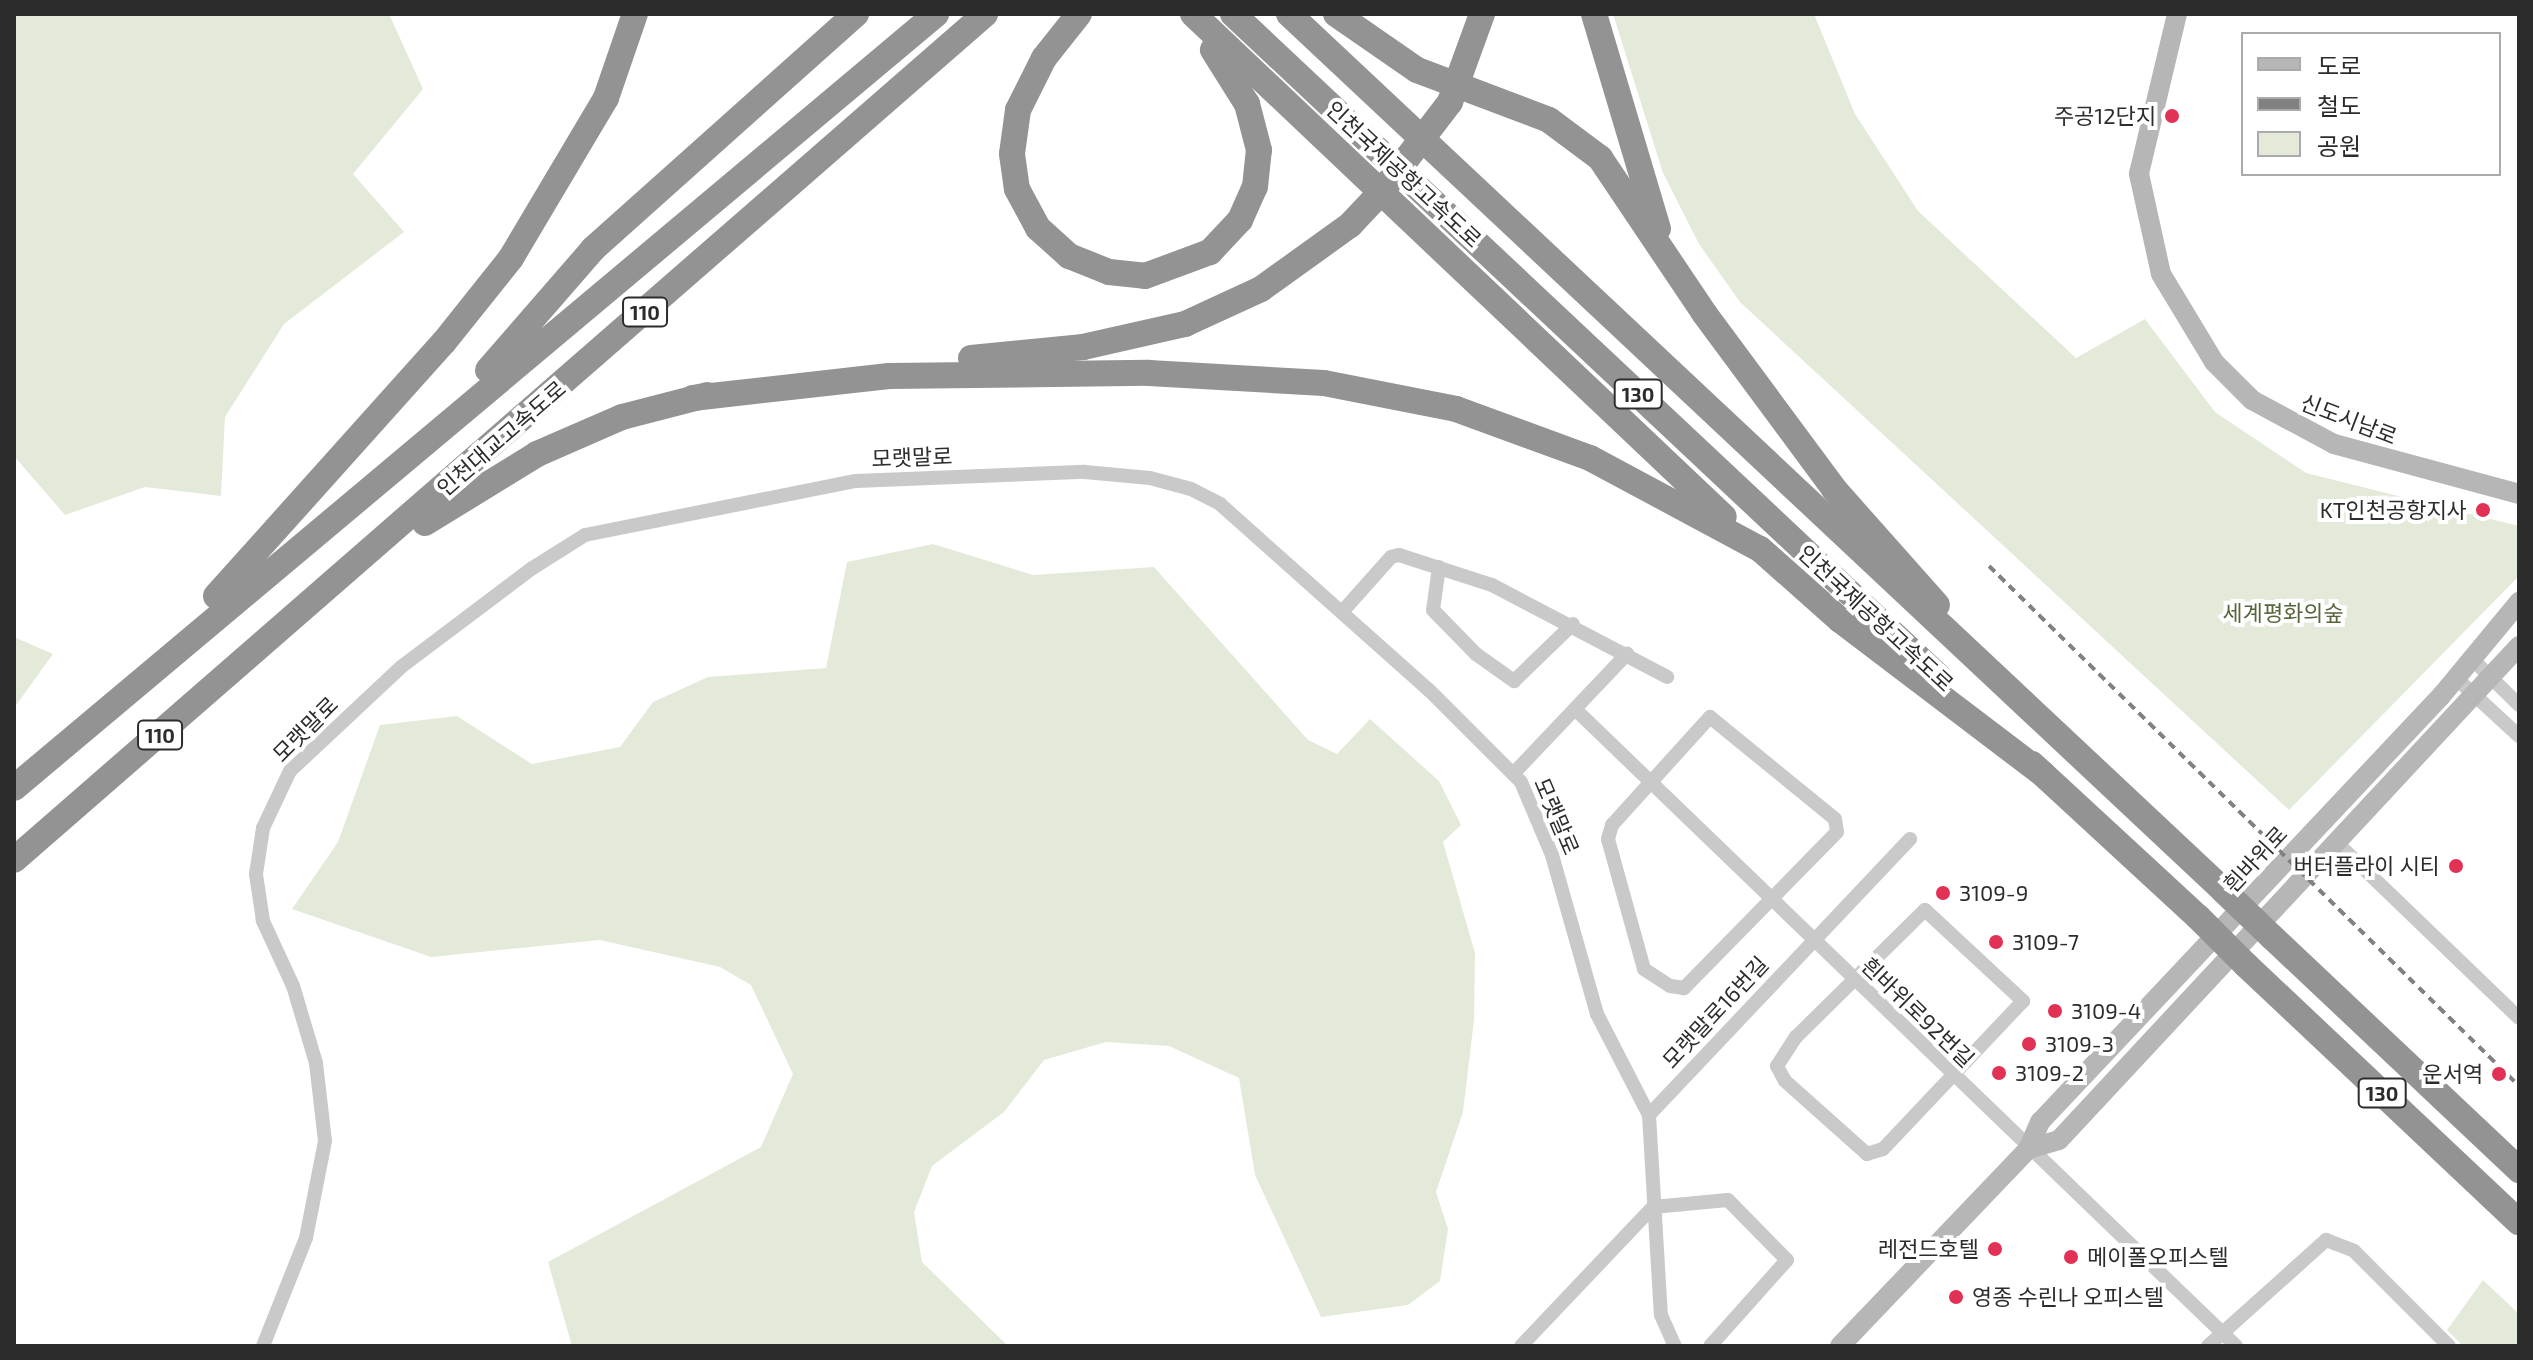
<!DOCTYPE html>
<meta charset="utf-8">
<style>
body{margin:0}
#map{position:relative;width:2533px;height:1360px;overflow:hidden;background:#fff;font-family:"Exo 2","Noto Sans KR",sans-serif}
div>[style]{position:absolute}
.green>*{inset:0;background:#e4eada}
.street>*{height:14px;margin:-7px;padding:0 7px;transform-origin:7px;border-radius:7px;background:#c9c9c9}
.secondary>*{height:20px;margin:-10px;padding:0 10px;transform-origin:10px;border-radius:10px;background:#b6b6b6}
.highway>*{height:26px;margin:-13px;padding:0 13px;transform-origin:13px;border-radius:13px;background:#939393}
.rail>*{height:4px;margin-top:-2px;transform-origin:0;background:repeating-linear-gradient(90deg,#818181 0 8px,transparent 0 14px)}
.highway-bridge>*{height:26px;margin:-13px;padding:0 13px;transform-origin:13px;border-radius:13px;background:#939393}
.dots>*{width:22px;height:22px;translate:-50% -50%;box-sizing:border-box;border:4px solid #fff;border-radius:50%}
span{translate:-50% -50%;white-space:nowrap;text-align:center;line-height:1.15;-webkit-text-stroke:8px #fff;paint-order:stroke}
.shield-label span{padding:2px 6px;background:#fff;border:2px solid;border-radius:6px;-webkit-text-stroke-width:0}
.shield-label{font-size:20px;color:#2c2c2c;font-weight:700}
.poi-label{font-size:22px;color:#2c2c2c}
.right{translate:-100% -50%;text-align:right}
.left{translate:0 -50%;text-align:left}
.street-label{font-size:22px;color:#2c2c2c}
.park-label{font-size:22px;color:#55663b}
.frame{position:absolute;inset:0;border:16px solid #2c2c2c;pointer-events:none}
.legend{position:absolute;left:2241px;top:32px;width:260px;height:144px;box-sizing:border-box;background:#fff;border:2px solid #ababab;margin:0;padding:10px 14px;list-style:none;font-size:24px;color:#2c2c2c}
.legend li{display:flex;align-items:center;gap:16px;height:40px}
.legend b{width:40px;border:2px solid #ababab}
</style>
<div id="map">
<div class="green">
<i style="clip-path:polygon(14px 14px,389px 14px,423px 89px,353px 174px,404px 232px,284px 324px,225px 417px,221px 496px,145px 487px,65px 515px,14px 456px)"></i>
<i style="clip-path:polygon(1613px 14px,1814px 14px,1855px 114px,1918px 211px,2076px 358px,2145px 319px,2215px 412px,2306px 473px,2519px 526px,2519px 576px,2289px 810px,1740px 302px,1699px 244px,1663px 173px)"></i>
<i style="clip-path:polygon(933px 544px,1033px 575px,1154px 567px,1308px 740px,1337px 754px,1370px 719px,1439px 781px,1461px 825px,1443px 842px,1475px 953px,1474px 1020px,1463px 1112px,1436px 1192px,1448px 1229px,1440px 1281px,1408px 1305px,1321px 1317px,1255px 1175px,1239px 1078px,1169px 1046px,1106px 1042px,1044px 1060px,1004px 1112px,932px 1166px,914px 1212px,922px 1262px,1008px 1346px,572px 1346px,548px 1262px,761px 1147px,793px 1074px,751px 985px,720px 967px,600px 940px,431px 957px,292px 909px,338px 842px,380px 725px,457px 716px,532px 764px,620px 747px,653px 702px,708px 677px,826px 668px,847px 562px)"></i>
<i style="clip-path:polygon(14px 637px,53px 654px,14px 708px)"></i>
<i style="clip-path:polygon(2483px 1280px,2519px 1314px,2519px 1346px,2463px 1346px,2447px 1330px)"></i>
</div>
<div class="street">
<i style="left:1439px;top:567px;width:43px;rotate:97.9deg"></i>
<i style="left:1433px;top:610px;width:62px;rotate:45.7deg"></i>
<i style="left:1476px;top:654px;width:47px;rotate:35.4deg"></i>
<i style="left:1514px;top:681px;width:82px;rotate:-44deg"></i>
<i style="left:1342px;top:612px;width:74px;rotate:-48.3deg"></i>
<i style="left:1391px;top:557px;width:8px;rotate:-14deg"></i>
<i style="left:1399px;top:555px;width:98px;rotate:17.9deg"></i>
<i style="left:1492px;top:585px;width:198px;rotate:27.7deg"></i>
<i style="left:2470px;top:657px;width:69px;rotate:44.4deg"></i>
<i style="left:2455px;top:677px;width:87px;rotate:42.7deg"></i>
<i style="left:1576px;top:710px;width:917px;rotate:43.94deg"></i>
<i style="left:1710px;top:717px;width:161px;rotate:39.2deg"></i>
<i style="left:1835px;top:819px;width:13px;rotate:81deg"></i>
<i style="left:1837px;top:832px;width:219px;rotate:134.4deg"></i>
<i style="left:1684px;top:988px;width:14px;rotate:-172deg"></i>
<i style="left:1670px;top:986px;width:31px;rotate:-147deg"></i>
<i style="left:1644px;top:969px;width:135px;rotate:-105.5deg"></i>
<i style="left:1608px;top:839px;width:15px;rotate:-74deg"></i>
<i style="left:1612px;top:825px;width:146px;rotate:-47.8deg"></i>
<i style="left:1513px;top:774px;width:166px;rotate:-46.5deg"></i>
<i style="left:2335px;top:841px;width:255px;rotate:43.9deg"></i>
<i style="left:1925px;top:910px;width:134px;rotate:42.9deg"></i>
<i style="left:2023px;top:1001px;width:204px;rotate:133.4deg"></i>
<i style="left:1883px;top:1149px;width:17px;rotate:163deg"></i>
<i style="left:1867px;top:1154px;width:110px;rotate:-138.3deg"></i>
<i style="left:1785px;top:1081px;width:17px;rotate:-118deg"></i>
<i style="left:1777px;top:1066px;width:35px;rotate:-57deg"></i>
<i style="left:1796px;top:1037px;width:181px;rotate:-44.6deg"></i>
<i style="left:1649px;top:1115px;width:380px;rotate:-46.6deg"></i>
<i style="left:263px;top:1346px;width:116px;rotate:-68.3deg"></i>
<i style="left:306px;top:1238px;width:99px;rotate:-78.9deg"></i>
<i style="left:325px;top:1141px;width:79px;rotate:-96.6deg"></i>
<i style="left:316px;top:1063px;width:80px;rotate:-106.6deg"></i>
<i style="left:293px;top:986px;width:72px;rotate:-114.8deg"></i>
<i style="left:263px;top:921px;width:48px;rotate:-98.5deg"></i>
<i style="left:256px;top:874px;width:47px;rotate:-81.3deg"></i>
<i style="left:263px;top:828px;width:63px;rotate:-64.7deg"></i>
<i style="left:290px;top:771px;width:152px;rotate:-43.1deg"></i>
<i style="left:401px;top:667px;width:163px;rotate:-37deg"></i>
<i style="left:531px;top:569px;width:64px;rotate:-32.2deg"></i>
<i style="left:585px;top:535px;width:276px;rotate:-11.3deg"></i>
<i style="left:856px;top:481px;width:229px;rotate:-2.3deg"></i>
<i style="left:1085px;top:472px;width:65px;rotate:5.3deg"></i>
<i style="left:1150px;top:478px;width:42px;rotate:15deg"></i>
<i style="left:1191px;top:489px;width:33px;rotate:27deg"></i>
<i style="left:1220px;top:504px;width:280px;rotate:41.7deg"></i>
<i style="left:1429px;top:690px;width:130px;rotate:45deg"></i>
<i style="left:1521px;top:782px;width:79px;rotate:67deg"></i>
<i style="left:1552px;top:855px;width:165px;rotate:74.2deg"></i>
<i style="left:1597px;top:1014px;width:114px;rotate:62.8deg"></i>
<i style="left:1649px;top:1115px;width:200px;rotate:86.6deg"></i>
<i style="left:1661px;top:1315px;width:34px;rotate:66deg"></i>
<i style="left:1521px;top:1346px;width:192px;rotate:-46.5deg"></i>
<i style="left:1653px;top:1207px;width:75px;rotate:-5.3deg"></i>
<i style="left:1728px;top:1200px;width:84px;rotate:45.5deg"></i>
<i style="left:1787px;top:1260px;width:115px;rotate:131.8deg"></i>
<i style="left:2208px;top:1346px;width:159px;rotate:-41.9deg"></i>
<i style="left:2326px;top:1240px;width:30px;rotate:21deg"></i>
<i style="left:2354px;top:1251px;width:134px;rotate:45deg"></i>
</div>
<div class="secondary">
<i style="left:2177px;top:14px;width:164px;rotate:103.4deg"></i>
<i style="left:2139px;top:174px;width:102px;rotate:77.6deg"></i>
<i style="left:2161px;top:274px;width:103px;rotate:58.9deg"></i>
<i style="left:2214px;top:362px;width:54px;rotate:45deg"></i>
<i style="left:2252px;top:400px;width:93px;rotate:28.2deg"></i>
<i style="left:2334px;top:444px;width:192px;rotate:15.1deg"></i>
<i style="left:2028px;top:1149px;width:32px;rotate:-16deg"></i>
<i style="left:2059px;top:1140px;width:675px;rotate:-47.04deg"></i>
<i style="left:1840px;top:1346px;width:272px;rotate:-46.3deg"></i>
<i style="left:2028px;top:1149px;width:30px;rotate:-66deg"></i>
<i style="left:2040px;top:1122px;width:586px;rotate:-46.73deg"></i>
<i style="left:2442px;top:695px;width:121px;rotate:-50.4deg"></i>
</div>
<div class="highway">
<i style="left:1079px;top:14px;width:56px;rotate:128.5deg"></i>
<i style="left:1044px;top:58px;width:58px;rotate:116.6deg"></i>
<i style="left:1018px;top:110px;width:44px;rotate:97.8deg"></i>
<i style="left:1012px;top:154px;width:35px;rotate:82deg"></i>
<i style="left:1017px;top:189px;width:44px;rotate:61.7deg"></i>
<i style="left:1038px;top:228px;width:42px;rotate:42.1deg"></i>
<i style="left:1069px;top:256px;width:43px;rotate:21.8deg"></i>
<i style="left:1109px;top:272px;width:36px;rotate:6deg"></i>
<i style="left:1145px;top:276px;width:69px;rotate:-20.3deg"></i>
<i style="left:1210px;top:252px;width:44px;rotate:-46.8deg"></i>
<i style="left:1240px;top:220px;width:36px;rotate:-66deg"></i>
<i style="left:1255px;top:187px;width:37px;rotate:-84deg"></i>
<i style="left:1259px;top:150px;width:48px;rotate:-104.6deg"></i>
<i style="left:1247px;top:104px;width:64px;rotate:-122.2deg"></i>
<i style="left:1193px;top:14px;width:731px;rotate:43.45deg"></i>
<i style="left:1233px;top:14px;width:969px;rotate:43.2deg"></i>
<i style="left:1289px;top:14px;width:1281px;rotate:43.16deg"></i>
<i style="left:1336px;top:14px;width:98px;rotate:34.7deg"></i>
<i style="left:1417px;top:70px;width:141px;rotate:20.7deg"></i>
<i style="left:1549px;top:120px;width:64px;rotate:36.7deg"></i>
<i style="left:1600px;top:158px;width:187px;rotate:56.1deg"></i>
<i style="left:1704px;top:313px;width:219px;rotate:53.5deg"></i>
<i style="left:1834px;top:489px;width:155px;rotate:48.4deg"></i>
<i style="left:1594px;top:14px;width:224px;rotate:73.4deg"></i>
<i style="left:971px;top:358px;width:113px;rotate:-5.6deg"></i>
<i style="left:1083px;top:347px;width:105px;rotate:-12.7deg"></i>
<i style="left:1185px;top:324px;width:84px;rotate:-24.7deg"></i>
<i style="left:488px;top:370px;width:160px;rotate:-49deg"></i>
<i style="left:593px;top:249px;width:353px;rotate:-41.8deg"></i>
<i style="left:693px;top:398px;width:197px;rotate:-6.4deg"></i>
<i style="left:889px;top:376px;width:260px;rotate:-0.7deg"></i>
<i style="left:1149px;top:373px;width:175px;rotate:3.3deg"></i>
<i style="left:1324px;top:383px;width:135px;rotate:11.1deg"></i>
<i style="left:1456px;top:409px;width:143px;rotate:20.1deg"></i>
<i style="left:1590px;top:458px;width:193px;rotate:28.2deg"></i>
<i style="left:1760px;top:549px;width:107px;rotate:41.6deg"></i>
<i style="left:1840px;top:620px;width:255px;rotate:37.2deg"></i>
<i style="left:425px;top:523px;width:132px;rotate:-31.6deg"></i>
<i style="left:537px;top:454px;width:93px;rotate:-23.5deg"></i>
<i style="left:622px;top:417px;width:88px;rotate:-14.5deg"></i>
<i style="left:216px;top:596px;width:341px;rotate:-48.1deg"></i>
<i style="left:444px;top:342px;width:107px;rotate:-51.4deg"></i>
<i style="left:511px;top:258px;width:186px;rotate:-59.3deg"></i>
<i style="left:606px;top:98px;width:89px;rotate:-71deg"></i>
<i style="left:2032px;top:764px;width:226px;rotate:42.7deg"></i>
<i style="left:14px;top:788px;width:1204px;rotate:-40.01deg"></i>
<i style="left:14px;top:860px;width:1288px;rotate:-41.06deg"></i>
<i style="left:2272px;top:937px;width:340px;rotate:43.3deg"></i>
<i style="left:2246px;top:965px;width:375px;rotate:43.3deg"></i>
</div>
<div class="rail">
<i style="left:1989px;top:566px;width:742px;rotate:44.45deg"></i>
</div>
<div class="highway-bridge">
<i style="left:1261px;top:289px;width:110px;rotate:-35.7deg"></i>
<i style="left:1350px;top:225px;width:47px;rotate:-46.7deg"></i>
<i style="left:1382px;top:191px;width:112px;rotate:-52.6deg"></i>
<i style="left:1450px;top:102px;width:94px;rotate:-70deg"></i>
<i style="left:2223px;top:890px;width:68px;rotate:43.8deg"></i>
<i style="left:2198px;top:917px;width:68px;rotate:45deg"></i>
</div>
<div class="dots">
<i style="left:2172px;top:116px;background:#e13154"></i>
<i style="left:2483px;top:510px;background:#e13154"></i>
<i style="left:2456px;top:866px;background:#e13154"></i>
<i style="left:1943px;top:893px;background:#e13154"></i>
<i style="left:1996px;top:942px;background:#e13154"></i>
<i style="left:2055px;top:1011px;background:#e13154"></i>
<i style="left:2029px;top:1044px;background:#e13154"></i>
<i style="left:1999px;top:1073px;background:#e13154"></i>
<i style="left:2499px;top:1074px;background:#e13154"></i>
<i style="left:1995px;top:1249px;background:#e13154"></i>
<i style="left:2071px;top:1257px;background:#e13154"></i>
<i style="left:1956px;top:1297px;background:#e13154"></i>
</div>
<div class="shield-label">
<span style="left:645px;top:312px">110</span>
<span style="left:1638px;top:394px">130</span>
<span style="left:160px;top:735px">110</span>
<span style="left:2382px;top:1093px">130</span>
</div>
<div class="poi-label">
<span class="right" style="left:2156px;top:116px">주공12단지</span>
<span class="right" style="left:2467px;top:510px">KT인천공항지사</span>
<span class="right" style="left:2440px;top:866px">버터플라이 시티</span>
<span class="left" style="left:1959px;top:893px">3109-9</span>
<span class="left" style="left:2012px;top:942px">3109-7</span>
<span class="left" style="left:2071px;top:1011px">3109-4</span>
<span class="left" style="left:2045px;top:1044px">3109-3</span>
<span class="left" style="left:2015px;top:1073px">3109-2</span>
<span class="right" style="left:2483px;top:1074px">운서역</span>
<span class="right" style="left:1979px;top:1249px">레전드호텔</span>
<span class="left" style="left:2087px;top:1257px">메이폴오피스텔</span>
<span class="left" style="left:1972px;top:1297px">영종 수린나 오피스텔</span>
</div>
<div class="street-label">
<span style="left:1404px;top:174px;rotate:43deg">인천국제공항고속도로</span>
<span style="left:2349px;top:419px;rotate:21deg">신도시남로</span>
<span style="left:501px;top:438px;rotate:-41deg">인천대교고속도로</span>
<span style="left:912px;top:457px;rotate:-2deg">모랫말로</span>
<span style="left:1876px;top:618px;rotate:43deg">인천국제공항고속도로</span>
<span style="left:305px;top:729px;rotate:-45deg">모랫말로</span>
<span style="left:1557px;top:816px;rotate:67deg">모랫말로</span>
<span style="left:2255px;top:859px;rotate:-47deg">흰바위로</span>
<span style="left:1715px;top:1012px;rotate:-47deg">모랫말로16번길</span>
<span style="left:1918px;top:1012px;rotate:44deg">흰바위로92번길</span>
</div>
<div class="park-label">
<span style="left:2283px;top:613px">세계평화의숲</span>
</div>
<div class="frame"></div>
<ul class="legend">
<li><b style="height:10px;background:#b6b6b6"></b>도로</li>
<li><b style="height:10px;background:#818181"></b>철도</li>
<li><b style="height:22px;background:#e4eada"></b>공원</li>
</ul>
</div>
